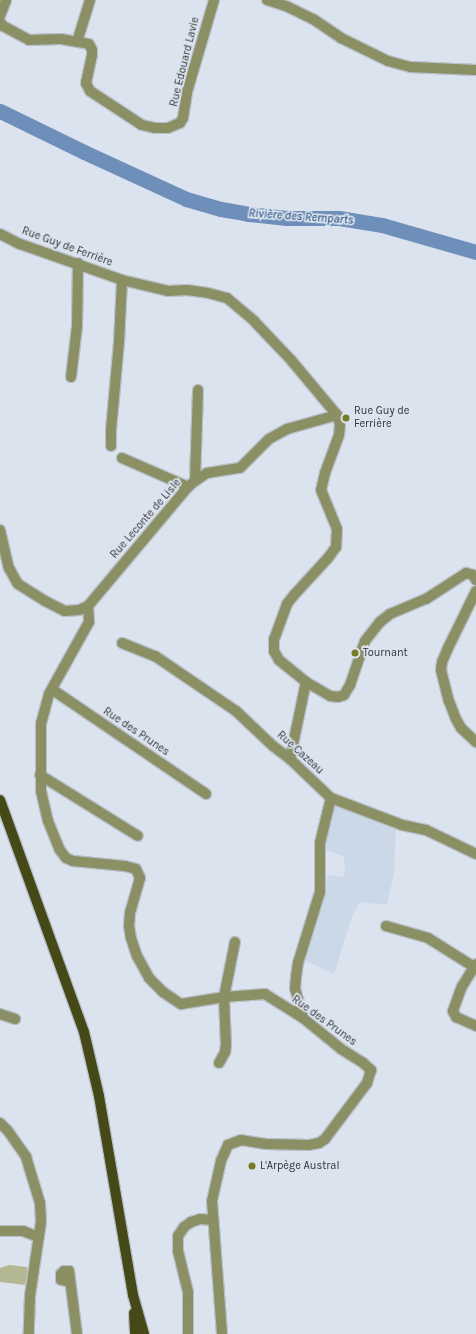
<!DOCTYPE html>
<meta charset="utf-8">
<style>
body{margin:0}
#map{position:relative;width:476px;height:1334px;overflow:hidden;background:#dbe3ee;font-family:Karla,sans-serif}
div>[style]{position:absolute}
.built>*{inset:0;background:#cbd8e8}
.green>*{inset:0;background:#b4b892}
.river>*{height:15px;margin:-7.5px;padding:0 7.5px;transform-origin:7.5px;border-radius:7.5px;background:#6f8fbb}
.roads{filter:drop-shadow(1px 0 #b9c0c9) drop-shadow(-1px 0 #b9c0c9) drop-shadow(0 1px #b9c0c9) drop-shadow(0 -1px #b9c0c9)}
.minor>*{height:10px;margin:-5px;padding:0 5px;transform-origin:5px;border-radius:5px;background:#8b8f64}
.major>*{height:10px;margin:-5px;padding:0 5px;transform-origin:5px;border-radius:5px;background:#454918}
.dots>*{width:11px;height:11px;translate:-50% -50%;box-sizing:border-box;border:2px solid #dbe3ee;border-radius:50%}
span{translate:-50% -50%;white-space:nowrap;text-align:center;line-height:1.15;-webkit-text-stroke:3.5px #dbe3ee;paint-order:stroke}
.street-label{font-size:11px;color:#2f3236}
.poi-label{font-size:11px;color:#2f3236}
.left{translate:0 -50%;text-align:left}
.water-label{font-size:12px;color:#0d3970;font-style:italic}
</style>
<div id="map">
<div class="built">
<i style="clip-path:polygon(338px 803px,396px 827px,394px 873px,387px 905px,360px 902px,352px 916px,334px 974px,302px 959px,328px 875px,344px 877px,345px 864px,343px 856px,325px 850px,326px 828px,332px 806px)"></i>
</div>
<div class="green">
<i style="clip-path:polygon(9px 1265px,27px 1267px,28px 1272px,25px 1285px,0 1282px,0 1268px)"></i>
</div>
<div class="river">
<i style="left:0;top:111px;width:93px;rotate:26deg"></i>
<i style="left:84px;top:152px;width:112px;rotate:24.7deg"></i>
<i style="left:186px;top:199px;width:36px;rotate:16deg"></i>
<i style="left:221px;top:209px;width:27px;rotate:10deg"></i>
<i style="left:248px;top:214px;width:39px;rotate:6deg"></i>
<i style="left:287px;top:218px;width:52px"></i>
<i style="left:339px;top:218px;width:44px;rotate:9.2deg"></i>
<i style="left:382px;top:225px;width:98px;rotate:16deg"></i>
</div>
<div class="roads">
<div class="minor">
<i style="left:267px;top:0;width:22px;rotate:18deg"></i>
<i style="left:288px;top:7px;width:28px;rotate:26deg"></i>
<i style="left:313px;top:19px;width:34px;rotate:34deg"></i>
<i style="left:341px;top:38px;width:52px;rotate:26.1deg"></i>
<i style="left:388px;top:61px;width:24px;rotate:15deg"></i>
<i style="left:411px;top:67px;width:65px;rotate:2.6deg"></i>
<i style="left:0;top:16px;width:17px;rotate:-69deg"></i>
<i style="left:0;top:22px;width:5px;rotate:53deg"></i>
<i style="left:3px;top:26px;width:30px;rotate:28deg"></i>
<i style="left:29px;top:40px;width:32px;rotate:-2deg"></i>
<i style="left:61px;top:39px;width:28px;rotate:10deg"></i>
<i style="left:89px;top:44px;width:7px;rotate:63deg"></i>
<i style="left:92px;top:50px;width:5px;rotate:90deg"></i>
<i style="left:92px;top:55px;width:29px;rotate:102deg"></i>
<i style="left:86px;top:83px;width:9px;rotate:63deg"></i>
<i style="left:90px;top:91px;width:62px;rotate:33.2deg"></i>
<i style="left:142px;top:125px;width:13px;rotate:13deg"></i>
<i style="left:155px;top:128px;width:13px"></i>
<i style="left:168px;top:128px;width:13px;rotate:-23deg"></i>
<i style="left:180px;top:123px;width:6px;rotate:-59deg"></i>
<i style="left:183px;top:118px;width:26px;rotate:-81deg"></i>
<i style="left:187px;top:92px;width:96px;rotate:-73.6deg"></i>
<i style="left:77px;top:42px;width:44px;rotate:-72.8deg"></i>
<i style="left:0;top:234px;width:22px;rotate:27deg"></i>
<i style="left:20px;top:244px;width:108px;rotate:19.4deg"></i>
<i style="left:122px;top:280px;width:47px;rotate:13.4deg"></i>
<i style="left:168px;top:291px;width:19px;rotate:-3deg"></i>
<i style="left:187px;top:290px;width:21px;rotate:8deg"></i>
<i style="left:208px;top:293px;width:20px;rotate:15deg"></i>
<i style="left:227px;top:298px;width:35px;rotate:40deg"></i>
<i style="left:254px;top:321px;width:54px;rotate:46.5deg"></i>
<i style="left:291px;top:360px;width:72px;rotate:50.1deg"></i>
<i style="left:337px;top:415px;width:9px;rotate:72deg"></i>
<i style="left:340px;top:424px;width:11px;rotate:95deg"></i>
<i style="left:339px;top:435px;width:40px;rotate:110.2deg"></i>
<i style="left:325px;top:473px;width:17px;rotate:103deg"></i>
<i style="left:321px;top:490px;width:42px;rotate:67.7deg"></i>
<i style="left:337px;top:529px;width:18px;rotate:93deg"></i>
<i style="left:336px;top:547px;width:14px;rotate:126deg"></i>
<i style="left:328px;top:558px;width:50px;rotate:132.6deg"></i>
<i style="left:294px;top:595px;width:11px;rotate:128deg"></i>
<i style="left:287px;top:604px;width:37px;rotate:110deg"></i>
<i style="left:274px;top:639px;width:12px;rotate:90deg"></i>
<i style="left:274px;top:651px;width:10px;rotate:61deg"></i>
<i style="left:279px;top:660px;width:35px;rotate:39deg"></i>
<i style="left:306px;top:682px;width:28px;rotate:30deg"></i>
<i style="left:330px;top:696px;width:8px;rotate:7deg"></i>
<i style="left:338px;top:697px;width:6px;rotate:-18deg"></i>
<i style="left:344px;top:695px;width:12px;rotate:-59deg"></i>
<i style="left:350px;top:685px;width:46px;rotate:-71.2deg"></i>
<i style="left:365px;top:641px;width:24px;rotate:-52deg"></i>
<i style="left:380px;top:622px;width:13px;rotate:-39deg"></i>
<i style="left:390px;top:614px;width:39px;rotate:-23deg"></i>
<i style="left:426px;top:599px;width:48px;rotate:-33deg"></i>
<i style="left:466px;top:573px;width:7px;rotate:16deg"></i>
<i style="left:473px;top:575px;width:6px;rotate:59deg"></i>
<i style="left:71px;top:377px;width:50px;rotate:-83.2deg"></i>
<i style="left:77px;top:327px;width:64px;rotate:-89.1deg"></i>
<i style="left:111px;top:446px;width:16px;rotate:-90deg"></i>
<i style="left:111px;top:430px;width:88px;rotate:-84.8deg"></i>
<i style="left:119px;top:342px;width:62px;rotate:-87.2deg"></i>
<i style="left:122px;top:458px;width:72px;rotate:23.7deg"></i>
<i style="left:195px;top:481px;width:91px;rotate:-88.1deg"></i>
<i style="left:0;top:530px;width:39px;rotate:77deg"></i>
<i style="left:9px;top:568px;width:18px;rotate:61deg"></i>
<i style="left:18px;top:584px;width:32px;rotate:32deg"></i>
<i style="left:45px;top:601px;width:22px;rotate:27deg"></i>
<i style="left:65px;top:611px;width:14px;rotate:-4deg"></i>
<i style="left:79px;top:610px;width:10px;rotate:-24deg"></i>
<i style="left:88px;top:606px;width:155px;rotate:-50deg"></i>
<i style="left:188px;top:487px;width:9px;rotate:-41deg"></i>
<i style="left:195px;top:481px;width:14px;rotate:-34deg"></i>
<i style="left:207px;top:473px;width:33px;rotate:-9deg"></i>
<i style="left:240px;top:468px;width:41px;rotate:-45deg"></i>
<i style="left:269px;top:439px;width:21px;rotate:-29deg"></i>
<i style="left:287px;top:429px;width:52px;rotate:-15.6deg"></i>
<i style="left:476px;top:591px;width:64px;rotate:116.2deg"></i>
<i style="left:448px;top:648px;width:15px;rotate:113deg"></i>
<i style="left:442px;top:662px;width:8px;rotate:97deg"></i>
<i style="left:441px;top:670px;width:32px;rotate:76deg"></i>
<i style="left:449px;top:701px;width:19px;rotate:69deg"></i>
<i style="left:456px;top:719px;width:10px;rotate:61deg"></i>
<i style="left:461px;top:728px;width:21px;rotate:43deg"></i>
<i style="left:88px;top:606px;width:16px;rotate:86deg"></i>
<i style="left:89px;top:622px;width:82px;rotate:119.1deg"></i>
<i style="left:49px;top:694px;width:30px;rotate:105deg"></i>
<i style="left:41px;top:723px;width:68px;rotate:90deg"></i>
<i style="left:41px;top:791px;width:31px;rotate:77deg"></i>
<i style="left:48px;top:821px;width:31px;rotate:68deg"></i>
<i style="left:60px;top:850px;width:10px;rotate:53deg"></i>
<i style="left:66px;top:858px;width:8px;rotate:23deg"></i>
<i style="left:73px;top:861px;width:52px;rotate:5.5deg"></i>
<i style="left:125px;top:866px;width:11px;rotate:15deg"></i>
<i style="left:136px;top:869px;width:10px;rotate:66deg"></i>
<i style="left:140px;top:878px;width:35px;rotate:106deg"></i>
<i style="left:130px;top:912px;width:14px;rotate:94deg"></i>
<i style="left:129px;top:926px;width:12px;rotate:81deg"></i>
<i style="left:131px;top:938px;width:19px;rotate:72deg"></i>
<i style="left:137px;top:956px;width:25px;rotate:61deg"></i>
<i style="left:149px;top:978px;width:20px;rotate:45deg"></i>
<i style="left:163px;top:992px;width:22px;rotate:34deg"></i>
<i style="left:181px;top:1004px;width:44px;rotate:-9.2deg"></i>
<i style="left:224px;top:997px;width:41px;rotate:-4.2deg"></i>
<i style="left:265px;top:994px;width:45px;rotate:32.3deg"></i>
<i style="left:303px;top:1018px;width:49px;rotate:39.2deg"></i>
<i style="left:341px;top:1049px;width:26px;rotate:32deg"></i>
<i style="left:363px;top:1063px;width:11px;rotate:41deg"></i>
<i style="left:371px;top:1070px;width:14px;rotate:107deg"></i>
<i style="left:367px;top:1083px;width:70px;rotate:126.9deg"></i>
<i style="left:325px;top:1139px;width:7px;rotate:146deg"></i>
<i style="left:319px;top:1143px;width:10px;rotate:169deg"></i>
<i style="left:309px;top:1145px;width:43px;rotate:-178.7deg"></i>
<i style="left:266px;top:1144px;width:25px;rotate:-171deg"></i>
<i style="left:241px;top:1140px;width:14px;rotate:159deg"></i>
<i style="left:228px;top:1145px;width:17px;rotate:114deg"></i>
<i style="left:221px;top:1161px;width:41px;rotate:102.7deg"></i>
<i style="left:212px;top:1201px;width:133px;rotate:85.7deg"></i>
<i style="left:122px;top:643px;width:35px;rotate:22deg"></i>
<i style="left:155px;top:656px;width:98px;rotate:34.2deg"></i>
<i style="left:236px;top:711px;width:51px;rotate:43.4deg"></i>
<i style="left:273px;top:746px;width:21px;rotate:37deg"></i>
<i style="left:290px;top:759px;width:57px;rotate:43.6deg"></i>
<i style="left:331px;top:798px;width:76px;rotate:20.8deg"></i>
<i style="left:402px;top:825px;width:25px;rotate:12deg"></i>
<i style="left:426px;top:830px;width:55px;rotate:25.6deg"></i>
<i style="left:53px;top:690px;width:185px;rotate:34.2deg"></i>
<i style="left:290px;top:759px;width:79px;rotate:-78.3deg"></i>
<i style="left:40px;top:775px;width:115px;rotate:31.9deg"></i>
<i style="left:386px;top:926px;width:44px;rotate:15.9deg"></i>
<i style="left:428px;top:938px;width:54px;rotate:32.2deg"></i>
<i style="left:476px;top:964px;width:26px;rotate:122deg"></i>
<i style="left:462px;top:986px;width:27px;rotate:110deg"></i>
<i style="left:453px;top:1011px;width:7px;rotate:63deg"></i>
<i style="left:456px;top:1017px;width:22px;rotate:24deg"></i>
<i style="left:0;top:1014px;width:16px;rotate:18deg"></i>
<i style="left:303px;top:1018px;width:30px;rotate:-105deg"></i>
<i style="left:295px;top:989px;width:12px;rotate:-85deg"></i>
<i style="left:296px;top:977px;width:14px;rotate:-82deg"></i>
<i style="left:298px;top:963px;width:74px;rotate:-72.8deg"></i>
<i style="left:320px;top:892px;width:49px;rotate:-90deg"></i>
<i style="left:320px;top:843px;width:46px;rotate:-76.3deg"></i>
<i style="left:219px;top:1063px;width:13px;rotate:-61deg"></i>
<i style="left:225px;top:1052px;width:7px;rotate:-82deg"></i>
<i style="left:226px;top:1045px;width:48px;rotate:-92.4deg"></i>
<i style="left:224px;top:997px;width:56px;rotate:-78.7deg"></i>
<i style="left:0;top:1123px;width:11px;rotate:45deg"></i>
<i style="left:8px;top:1131px;width:32px;rotate:55deg"></i>
<i style="left:26px;top:1157px;width:48px;rotate:73.1deg"></i>
<i style="left:40px;top:1203px;width:19px;rotate:87deg"></i>
<i style="left:41px;top:1222px;width:75px;rotate:98.5deg"></i>
<i style="left:30px;top:1296px;width:38px;rotate:92deg"></i>
<i style="left:0;top:1231px;width:23px"></i>
<i style="left:23px;top:1231px;width:17px;rotate:21deg"></i>
<i style="left:70px;top:1282px;width:9px;rotate:-167deg"></i>
<i style="left:61px;top:1280px;width:6px;rotate:-90deg"></i>
<i style="left:61px;top:1274px;width:4px;rotate:-45deg"></i>
<i style="left:64px;top:1271px;width:5px"></i>
<i style="left:69px;top:1271px;width:64px;rotate:82.8deg"></i>
<i style="left:188px;top:1334px;width:42px;rotate:-90deg"></i>
<i style="left:188px;top:1292px;width:42px;rotate:-103.7deg"></i>
<i style="left:178px;top:1251px;width:15px;rotate:-90deg"></i>
<i style="left:178px;top:1236px;width:11px;rotate:-56deg"></i>
<i style="left:184px;top:1227px;width:9px;rotate:-36deg"></i>
<i style="left:191px;top:1222px;width:9px;rotate:-18deg"></i>
<i style="left:200px;top:1219px;width:12px;rotate:5deg"></i>
</div>
<div class="major">
<i style="left:0;top:800px;width:247px;rotate:70.1deg"></i>
<i style="left:84px;top:1032px;width:66px;rotate:76.8deg"></i>
<i style="left:99px;top:1096px;width:202px;rotate:80.3deg"></i>
<i style="left:133px;top:1295px;width:41px;rotate:74.2deg"></i>
<i style="left:134px;top:1313px;width:21px;rotate:87deg"></i>
</div>
</div>
<div class="dots">
<i style="left:346px;top:418px;background:#757a24"></i>
<i style="left:355px;top:653px;background:#757a24"></i>
<i style="left:252px;top:1166px;background:#757a24"></i>
</div>
<div class="street-label">
<span style="left:185px;top:62px;rotate:-76deg">Rue Edouard Lavie</span>
<span style="left:67px;top:247px;rotate:20deg">Rue Guy de Ferrière</span>
<span style="left:146px;top:519px;rotate:-49deg">Rue Leconte de Lisle</span>
<span style="left:136px;top:732px;rotate:34deg">Rue des Prunes</span>
<span style="left:300px;top:753px;rotate:42deg">Rue Cazeau</span>
<span style="left:324px;top:1021px;rotate:36deg">Rue des Prunes</span>
</div>
<div class="poi-label">
<span class="left" style="left:354px;top:418px">Rue Guy de<br>Ferrière</span>
<span class="left" style="left:363px;top:653px">Tournant</span>
<span class="left" style="left:260px;top:1166px">L'Arpège Austral</span>
</div>
<div class="water-label">
<span style="left:301px;top:217px;rotate:4deg">Rivière des Remparts</span>
</div>
</div>
